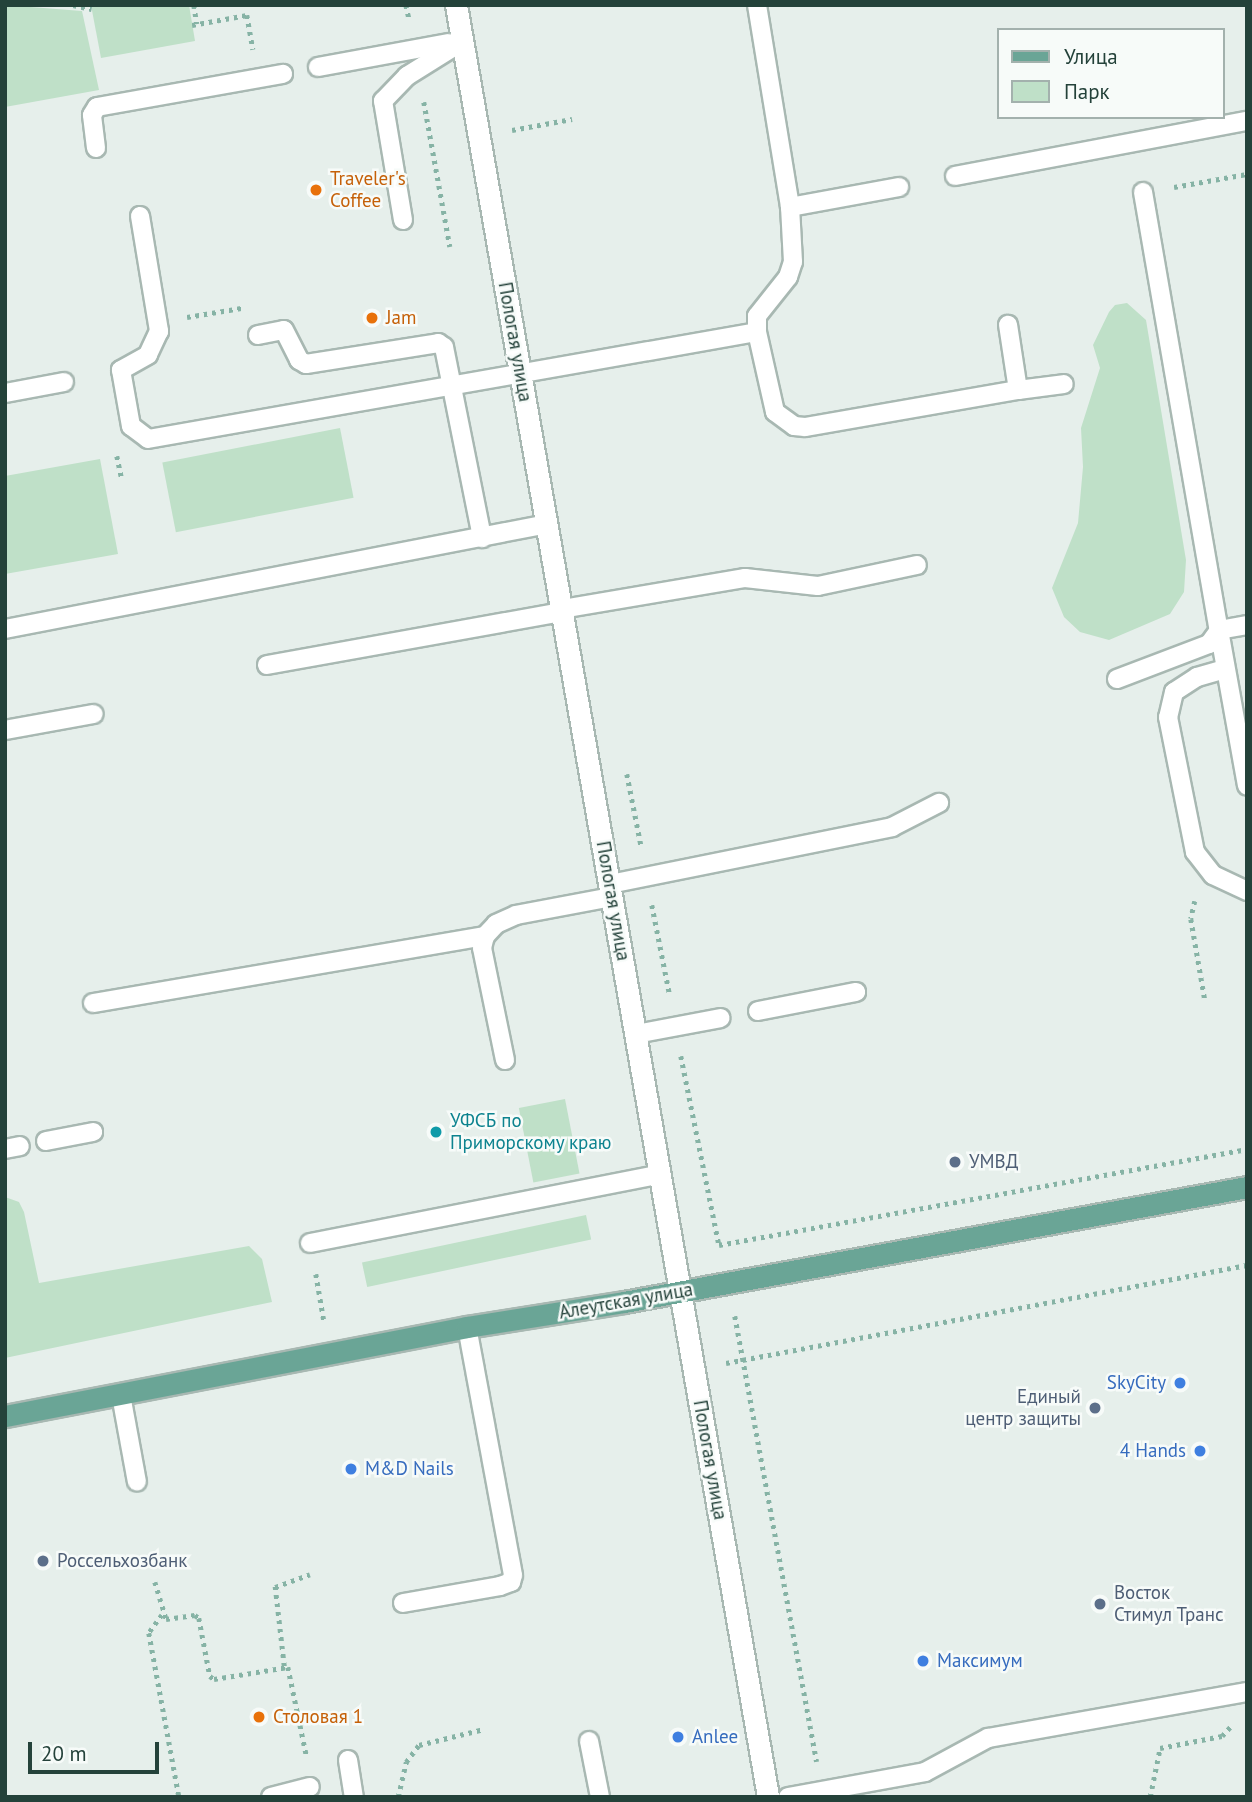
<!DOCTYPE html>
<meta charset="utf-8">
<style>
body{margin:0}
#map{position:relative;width:1252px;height:1802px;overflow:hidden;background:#e6efeb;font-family:"PT Sans",sans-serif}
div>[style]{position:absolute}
.green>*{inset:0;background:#bfe0c8;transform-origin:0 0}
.path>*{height:4.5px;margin-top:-2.25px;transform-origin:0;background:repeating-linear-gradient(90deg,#86b3a5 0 3.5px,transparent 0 8.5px)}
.roads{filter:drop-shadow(2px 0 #a8b8b2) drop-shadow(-2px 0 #a8b8b2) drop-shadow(0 2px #a8b8b2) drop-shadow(0 -2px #a8b8b2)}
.lane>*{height:18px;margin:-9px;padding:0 9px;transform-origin:9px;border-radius:9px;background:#fff}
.secondary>*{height:21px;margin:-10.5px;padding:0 10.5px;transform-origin:10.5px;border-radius:10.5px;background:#fff}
.primary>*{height:21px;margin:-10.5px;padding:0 10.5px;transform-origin:10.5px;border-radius:10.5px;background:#6aa596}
.dots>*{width:19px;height:19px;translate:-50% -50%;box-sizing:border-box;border:4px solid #f7fbf9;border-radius:50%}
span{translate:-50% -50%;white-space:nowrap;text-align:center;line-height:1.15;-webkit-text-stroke:5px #f7fbf9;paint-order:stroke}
.food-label{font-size:19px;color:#c56008}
.left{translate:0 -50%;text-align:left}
.street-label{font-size:19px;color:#24423a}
.culture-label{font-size:19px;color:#0d838f}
.service-label{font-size:19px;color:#4e5e75}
.right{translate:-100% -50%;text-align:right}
.shop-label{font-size:19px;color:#366cbe}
.frame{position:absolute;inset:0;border:7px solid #24423a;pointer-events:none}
.legend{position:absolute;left:997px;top:28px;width:228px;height:91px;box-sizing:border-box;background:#f7fbf9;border:2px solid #a3b1ad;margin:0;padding:9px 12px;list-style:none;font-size:21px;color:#24423a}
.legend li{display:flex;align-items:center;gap:14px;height:35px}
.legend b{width:35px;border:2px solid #a3b1ad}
.scale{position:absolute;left:28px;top:1742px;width:131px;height:32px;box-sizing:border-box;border:4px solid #24423a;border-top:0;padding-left:9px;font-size:21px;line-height:24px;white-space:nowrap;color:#24423a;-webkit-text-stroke:5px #f7fbf9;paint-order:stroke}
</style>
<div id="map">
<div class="green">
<i style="clip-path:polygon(5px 5px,82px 11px,99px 90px,5px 107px)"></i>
<i style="clip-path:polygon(91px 5px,189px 5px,195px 41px,101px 58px)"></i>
<i style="clip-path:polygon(1127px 303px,1146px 320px,1186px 560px,1184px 592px,1170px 614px,1109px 640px,1080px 632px,1064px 617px,1052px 588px,1078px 523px,1083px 467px,1081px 428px,1100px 368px,1093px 345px,1109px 312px,1115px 305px)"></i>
<i style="left:340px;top:428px;width:71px;height:181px;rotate:79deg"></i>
<i style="clip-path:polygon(100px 459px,118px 554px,5px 574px,5px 476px)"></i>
<i style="left:565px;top:1099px;width:76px;height:47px;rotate:79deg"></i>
<i style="clip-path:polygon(5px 1197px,19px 1202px,24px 1212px,39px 1283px,249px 1246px,262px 1259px,272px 1302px,5px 1358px)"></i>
<i style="left:586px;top:1215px;width:25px;height:229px;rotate:78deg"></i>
</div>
<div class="path">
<i style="left:73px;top:5px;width:19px;rotate:12deg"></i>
<i style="left:194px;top:5px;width:19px;rotate:81deg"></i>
<i style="left:406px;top:5px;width:13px;rotate:77deg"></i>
<i style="left:192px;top:25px;width:56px;rotate:-10.3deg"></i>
<i style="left:247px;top:15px;width:35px;rotate:80deg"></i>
<i style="left:424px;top:102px;width:147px;rotate:79.8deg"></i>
<i style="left:512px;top:130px;width:61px;rotate:-10.4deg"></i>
<i style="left:1174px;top:187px;width:74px;rotate:-10.1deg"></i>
<i style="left:187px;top:317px;width:55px;rotate:-9.5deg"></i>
<i style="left:117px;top:456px;width:25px;rotate:78deg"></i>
<i style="left:627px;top:774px;width:72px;rotate:78.8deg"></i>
<i style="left:1195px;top:901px;width:18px;rotate:103deg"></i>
<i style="left:1191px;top:919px;width:82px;rotate:80.2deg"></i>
<i style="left:652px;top:905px;width:93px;rotate:78.8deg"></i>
<i style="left:681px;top:1056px;width:193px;rotate:78.6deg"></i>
<i style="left:719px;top:1245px;width:537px;rotate:-10.3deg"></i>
<i style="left:316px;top:1274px;width:48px;rotate:80.3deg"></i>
<i style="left:735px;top:1316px;width:453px;rotate:79.6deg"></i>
<i style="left:726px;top:1363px;width:530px;rotate:-10.65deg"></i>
<i style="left:155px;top:1582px;width:39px;rotate:73deg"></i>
<i style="left:166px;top:1619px;width:29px;rotate:-8deg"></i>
<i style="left:195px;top:1615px;width:5px;rotate:37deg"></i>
<i style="left:199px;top:1618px;width:59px;rotate:79.3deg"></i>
<i style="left:210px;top:1676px;width:5px;rotate:37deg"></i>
<i style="left:214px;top:1679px;width:75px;rotate:-9.2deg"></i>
<i style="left:288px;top:1667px;width:93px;rotate:78.2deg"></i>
<i style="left:162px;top:1615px;width:22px;rotate:126deg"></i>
<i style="left:149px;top:1633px;width:167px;rotate:79.6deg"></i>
<i style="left:284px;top:1666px;width:80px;rotate:-96.5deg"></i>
<i style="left:275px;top:1587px;width:37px;rotate:-20deg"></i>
<i style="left:398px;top:1797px;width:36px;rotate:-77deg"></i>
<i style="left:406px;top:1762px;width:21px;rotate:-53deg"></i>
<i style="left:419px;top:1745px;width:67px;rotate:-13.8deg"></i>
<i style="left:1150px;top:1797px;width:50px;rotate:-78.5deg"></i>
<i style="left:1160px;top:1748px;width:63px;rotate:-11deg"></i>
<i style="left:1222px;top:1736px;width:12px;rotate:-48deg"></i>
</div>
<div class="roads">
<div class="lane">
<i style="left:757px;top:5px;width:205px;rotate:80.7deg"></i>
<i style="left:318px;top:67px;width:133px;rotate:-10.4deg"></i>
<i style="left:96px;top:148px;width:33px;rotate:-97deg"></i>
<i style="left:92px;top:115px;width:9px;rotate:-58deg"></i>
<i style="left:97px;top:107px;width:189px;rotate:-10.1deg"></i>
<i style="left:955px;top:176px;width:297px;rotate:-10.7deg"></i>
<i style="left:1143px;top:192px;width:445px;rotate:80.2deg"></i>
<i style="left:1219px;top:630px;width:28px;rotate:-10deg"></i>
<i style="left:140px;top:216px;width:117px;rotate:80.6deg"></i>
<i style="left:159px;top:331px;width:26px;rotate:115deg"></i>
<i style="left:148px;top:355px;width:31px;rotate:151deg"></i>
<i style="left:121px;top:370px;width:57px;rotate:79.9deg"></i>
<i style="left:131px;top:426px;width:21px;rotate:37deg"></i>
<i style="left:148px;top:439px;width:618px;rotate:-9.97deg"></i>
<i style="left:757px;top:332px;width:16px;rotate:-90deg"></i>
<i style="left:757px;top:316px;width:50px;rotate:-51.5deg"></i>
<i style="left:788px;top:277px;width:16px;rotate:-72deg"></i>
<i style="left:793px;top:262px;width:55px;rotate:-93.1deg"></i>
<i style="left:790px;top:207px;width:111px;rotate:-10.4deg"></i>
<i style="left:403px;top:220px;width:121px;rotate:-99.5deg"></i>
<i style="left:383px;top:101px;width:35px;rotate:-46deg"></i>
<i style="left:407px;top:76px;width:66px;rotate:-32deg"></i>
<i style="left:757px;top:332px;width:82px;rotate:77.3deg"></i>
<i style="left:775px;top:412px;width:24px;rotate:36deg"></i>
<i style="left:794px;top:426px;width:11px;rotate:5deg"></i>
<i style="left:805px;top:427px;width:216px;rotate:-9.9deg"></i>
<i style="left:1018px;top:390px;width:66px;rotate:-98.7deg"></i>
<i style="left:258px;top:335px;width:26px;rotate:-11deg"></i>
<i style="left:284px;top:330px;width:34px;rotate:63deg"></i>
<i style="left:299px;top:360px;width:8px;rotate:30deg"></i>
<i style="left:306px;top:364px;width:134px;rotate:-9deg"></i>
<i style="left:438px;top:343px;width:7px;rotate:34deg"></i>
<i style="left:444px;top:347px;width:195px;rotate:78.7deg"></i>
<i style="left:1018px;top:390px;width:46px;rotate:-7.4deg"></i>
<i style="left:5px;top:393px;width:60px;rotate:-10.6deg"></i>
<i style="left:562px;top:609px;width:186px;rotate:-9.6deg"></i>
<i style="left:745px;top:578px;width:73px;rotate:6.3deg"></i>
<i style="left:818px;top:586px;width:101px;rotate:-12deg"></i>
<i style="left:5px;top:629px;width:552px;rotate:-10.96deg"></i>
<i style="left:1219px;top:630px;width:158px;rotate:79.8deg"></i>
<i style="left:267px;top:665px;width:300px;rotate:-10.2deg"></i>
<i style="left:1225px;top:669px;width:29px;rotate:164deg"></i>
<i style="left:1197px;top:677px;width:27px;rotate:147deg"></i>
<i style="left:1174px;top:692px;width:26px;rotate:103deg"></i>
<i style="left:1168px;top:717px;width:138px;rotate:78.7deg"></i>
<i style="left:1195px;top:852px;width:29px;rotate:52deg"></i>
<i style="left:1213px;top:875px;width:38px;rotate:25deg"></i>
<i style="left:1117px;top:679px;width:98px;rotate:-20.8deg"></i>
<i style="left:1209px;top:644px;width:17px;rotate:-54deg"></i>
<i style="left:5px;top:730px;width:90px;rotate:-10.2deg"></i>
<i style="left:610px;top:884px;width:288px;rotate:-11.4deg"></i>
<i style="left:892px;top:827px;width:53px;rotate:-27.1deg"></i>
<i style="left:93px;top:1003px;width:398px;rotate:-9.7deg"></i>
<i style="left:758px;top:1011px;width:100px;rotate:-11deg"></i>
<i style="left:636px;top:1034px;width:86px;rotate:-10.7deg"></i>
<i style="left:505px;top:1060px;width:114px;rotate:-101.6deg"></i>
<i style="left:482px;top:948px;width:12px;rotate:-76deg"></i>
<i style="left:485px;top:936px;width:16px;rotate:-47deg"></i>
<i style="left:496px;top:924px;width:22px;rotate:-24deg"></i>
<i style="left:516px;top:915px;width:97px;rotate:-10.7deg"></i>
<i style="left:46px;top:1141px;width:48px;rotate:-10.8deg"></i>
<i style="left:5px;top:1149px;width:15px;rotate:-11deg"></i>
<i style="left:310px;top:1243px;width:358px;rotate:-11.1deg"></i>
<i style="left:121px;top:1395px;width:88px;rotate:79.6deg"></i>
<i style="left:403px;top:1603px;width:98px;rotate:-9.9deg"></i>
<i style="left:500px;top:1586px;width:12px;rotate:-20deg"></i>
<i style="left:511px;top:1582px;width:7px;rotate:-74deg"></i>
<i style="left:513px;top:1575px;width:252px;rotate:-100.5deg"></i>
<i style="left:589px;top:1741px;width:57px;rotate:78.9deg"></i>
<i style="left:348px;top:1760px;width:37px;rotate:81deg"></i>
<i style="left:271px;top:1797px;width:40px;rotate:-14.4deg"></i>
<i style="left:788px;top:1797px;width:139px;rotate:-10.3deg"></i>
<i style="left:925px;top:1772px;width:72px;rotate:-28.4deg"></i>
<i style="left:988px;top:1738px;width:263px;rotate:-10.1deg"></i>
</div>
<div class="secondary">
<i style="left:456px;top:5px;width:1819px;rotate:80.12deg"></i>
</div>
<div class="primary">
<i style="left:5px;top:1416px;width:470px;rotate:-10.9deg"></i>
<i style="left:467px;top:1327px;width:159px;rotate:-9deg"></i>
<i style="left:624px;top:1302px;width:634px;rotate:-10.46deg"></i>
</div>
</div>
<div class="dots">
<i style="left:316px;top:190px;background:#e8710a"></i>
<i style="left:372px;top:318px;background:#e8710a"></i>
<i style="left:436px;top:1132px;background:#0f9aa8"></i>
<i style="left:955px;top:1162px;background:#5c6f8a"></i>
<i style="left:1180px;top:1383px;background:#3f7fe0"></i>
<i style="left:1095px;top:1408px;background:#5c6f8a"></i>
<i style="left:1200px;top:1451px;background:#3f7fe0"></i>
<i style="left:351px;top:1469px;background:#3f7fe0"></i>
<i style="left:43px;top:1561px;background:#5c6f8a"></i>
<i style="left:1100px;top:1604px;background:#5c6f8a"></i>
<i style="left:923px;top:1661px;background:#3f7fe0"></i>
<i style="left:259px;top:1717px;background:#e8710a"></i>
<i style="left:678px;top:1737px;background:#3f7fe0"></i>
</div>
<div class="food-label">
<span class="left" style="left:330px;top:190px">Traveler's<br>Coffee</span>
<span class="left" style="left:386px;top:318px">Jam</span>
<span class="left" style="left:273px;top:1717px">Столовая 1</span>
</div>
<div class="street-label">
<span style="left:515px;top:342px;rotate:80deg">Пологая улица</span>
<span style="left:613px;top:901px;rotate:80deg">Пологая улица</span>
<span style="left:626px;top:1301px;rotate:-10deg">Алеутская улица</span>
<span style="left:710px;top:1460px;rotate:80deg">Пологая улица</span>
</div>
<div class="culture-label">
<span class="left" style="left:450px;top:1132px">УФСБ по<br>Приморскому краю</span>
</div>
<div class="service-label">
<span class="left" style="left:969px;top:1162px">УМВД</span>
<span class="right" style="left:1081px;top:1408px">Единый<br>центр защиты</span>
<span class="left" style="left:57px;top:1561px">Россельхозбанк</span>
<span class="left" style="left:1114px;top:1604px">Восток<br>Стимул Транс</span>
</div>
<div class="shop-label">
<span class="right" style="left:1166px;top:1383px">SkyCity</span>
<span class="right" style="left:1186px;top:1451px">4 Hands</span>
<span class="left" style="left:365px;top:1469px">M&amp;D Nails</span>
<span class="left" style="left:937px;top:1661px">Максимум</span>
<span class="left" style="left:692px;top:1737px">Anlee</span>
</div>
<div class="frame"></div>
<ul class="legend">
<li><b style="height:9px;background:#6aa596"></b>Улица</li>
<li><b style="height:19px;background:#bfe0c8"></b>Парк</li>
</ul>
<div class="scale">20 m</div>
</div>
